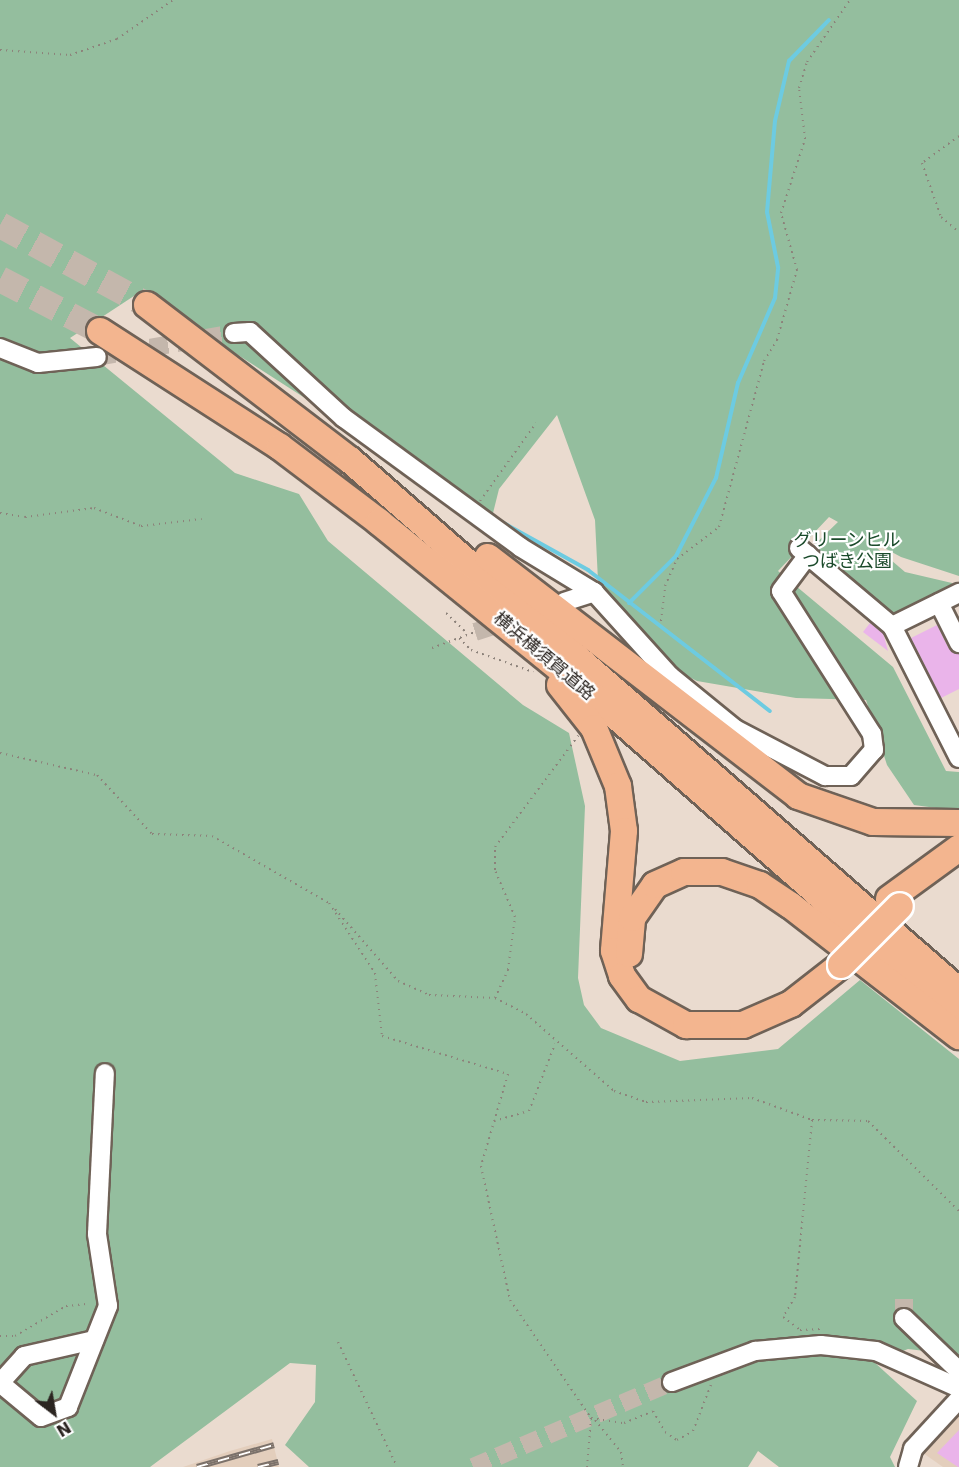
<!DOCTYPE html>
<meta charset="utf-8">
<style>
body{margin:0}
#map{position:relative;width:959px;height:1467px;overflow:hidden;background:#eadbcf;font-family:"DejaVu Sans","Noto Sans JP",sans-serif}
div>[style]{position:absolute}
.built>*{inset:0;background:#e3cebc}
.green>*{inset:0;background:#94be9e}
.stream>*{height:4px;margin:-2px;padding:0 2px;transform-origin:2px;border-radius:2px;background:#6dcbe1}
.building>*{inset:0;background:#eab4ea}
.minor-tunnel>*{height:18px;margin-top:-9px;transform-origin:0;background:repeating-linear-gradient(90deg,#c4b7ac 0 18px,transparent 0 27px)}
.highway-tunnel>*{height:26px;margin-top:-13px;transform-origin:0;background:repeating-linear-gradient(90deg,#c4b7ac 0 26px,transparent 0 39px)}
.path>*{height:2px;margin-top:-1px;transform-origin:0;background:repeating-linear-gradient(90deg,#8c827a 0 1.5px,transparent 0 6px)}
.roads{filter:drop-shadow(2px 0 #6f6257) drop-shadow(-2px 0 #6f6257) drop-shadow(0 2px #6f6257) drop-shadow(0 -2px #6f6257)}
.minor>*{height:18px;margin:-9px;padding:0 9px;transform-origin:9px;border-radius:9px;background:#fff}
.highway>*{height:26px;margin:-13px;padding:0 13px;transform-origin:13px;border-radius:13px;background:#f3b58f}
.rail>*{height:6px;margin-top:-3px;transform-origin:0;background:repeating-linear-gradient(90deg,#fff 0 11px,#7b716a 0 22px);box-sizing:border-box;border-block:2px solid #7b716a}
.bridges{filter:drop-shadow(2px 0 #fff) drop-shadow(-2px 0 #fff) drop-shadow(0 2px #fff) drop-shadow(0 -2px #fff)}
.highway-bridge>*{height:26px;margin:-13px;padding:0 13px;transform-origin:13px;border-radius:13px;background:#f3b58f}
span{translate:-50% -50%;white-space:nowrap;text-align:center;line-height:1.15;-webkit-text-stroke:4.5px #fff;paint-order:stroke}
.park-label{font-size:18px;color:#1a4a2a}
.street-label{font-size:18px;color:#2b2521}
.north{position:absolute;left:24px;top:1383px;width:60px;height:60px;-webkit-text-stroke:4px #fff;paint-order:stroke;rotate:149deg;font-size:16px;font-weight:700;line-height:24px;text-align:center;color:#2b2521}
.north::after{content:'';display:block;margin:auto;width:21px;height:27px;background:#2b2521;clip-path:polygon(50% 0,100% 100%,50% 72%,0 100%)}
</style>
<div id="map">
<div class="built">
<i style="clip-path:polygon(959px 1416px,959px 1467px,943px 1467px,923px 1453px)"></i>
<i style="clip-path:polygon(272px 1439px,279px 1467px,183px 1467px,230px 1451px)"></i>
</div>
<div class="green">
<i style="clip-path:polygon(0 0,959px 0,959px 576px,901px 557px,864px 537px,905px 572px,952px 583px,951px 591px,891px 617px,810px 549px,838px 522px,829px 517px,778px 571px,893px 667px,946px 771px,959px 772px,959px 811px,914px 805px,887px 765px,866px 700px,796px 698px,697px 681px,671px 668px,599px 601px,595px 520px,557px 415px,499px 489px,488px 533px,308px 400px,140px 292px,70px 338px,235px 473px,299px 494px,328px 541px,523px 705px,569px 733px,585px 806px,578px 978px,584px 1005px,601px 1028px,680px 1061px,778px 1049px,860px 980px,959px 1059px,959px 1355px,908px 1349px,874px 1362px,917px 1401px,890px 1457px,895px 1467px,779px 1467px,758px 1451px,748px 1467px,309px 1467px,285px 1445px,315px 1402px,316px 1365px,290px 1363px,150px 1467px,0 1467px)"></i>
</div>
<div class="stream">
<i style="left:500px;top:521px;width:101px;rotate:29.1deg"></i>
<i style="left:588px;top:570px;width:230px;rotate:37.8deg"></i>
<i style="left:629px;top:603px;width:66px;rotate:-45deg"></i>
<i style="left:676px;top:556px;width:88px;rotate:-62.9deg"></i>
<i style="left:716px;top:478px;width:98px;rotate:-77deg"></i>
<i style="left:738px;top:383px;width:93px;rotate:-66.5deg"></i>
<i style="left:775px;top:298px;width:31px;rotate:-84deg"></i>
<i style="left:778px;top:267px;width:56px;rotate:-101.3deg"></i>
<i style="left:767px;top:212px;width:91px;rotate:-85deg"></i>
<i style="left:775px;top:121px;width:62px;rotate:-76.9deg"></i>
<i style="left:789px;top:61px;width:57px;rotate:-45.7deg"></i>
</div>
<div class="building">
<i style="clip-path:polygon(870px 623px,883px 633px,888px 651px,863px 632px)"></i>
<i style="clip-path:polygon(937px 625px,949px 649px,959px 654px,959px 689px,941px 698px,911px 638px)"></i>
<i style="clip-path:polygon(959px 1430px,959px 1467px,958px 1467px,937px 1453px)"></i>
</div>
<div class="minor-tunnel">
<i style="left:97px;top:357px;width:139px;rotate:-9.9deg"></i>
<i style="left:475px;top:632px;width:38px;rotate:-18deg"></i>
<i style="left:904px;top:1299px;width:19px;rotate:90deg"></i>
<i style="left:473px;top:1467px;width:216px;rotate:-23.1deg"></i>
</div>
<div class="highway-tunnel">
<i style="left:0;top:225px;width:167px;rotate:28.6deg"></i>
<i style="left:0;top:279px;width:113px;rotate:27.5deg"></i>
</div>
<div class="path">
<i style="left:0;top:50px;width:70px;rotate:4.1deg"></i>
<i style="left:70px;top:55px;width:50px;rotate:-18.8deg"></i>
<i style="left:117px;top:39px;width:68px;rotate:-34.9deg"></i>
<i style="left:959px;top:136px;width:46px;rotate:143.9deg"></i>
<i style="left:922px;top:163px;width:57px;rotate:70.6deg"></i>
<i style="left:941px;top:217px;width:23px;rotate:40deg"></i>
<i style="left:480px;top:501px;width:96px;rotate:-54.3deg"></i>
<i style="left:0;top:513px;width:25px;rotate:9deg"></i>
<i style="left:25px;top:517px;width:70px;rotate:-7.4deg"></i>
<i style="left:94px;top:508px;width:50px;rotate:21deg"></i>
<i style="left:141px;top:526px;width:61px;rotate:-6.5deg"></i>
<i style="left:446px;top:613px;width:30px;rotate:44deg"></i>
<i style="left:661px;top:621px;width:35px;rotate:-83deg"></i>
<i style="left:665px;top:586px;width:30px;rotate:-66deg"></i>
<i style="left:677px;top:559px;width:53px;rotate:-37.3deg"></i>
<i style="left:719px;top:527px;width:172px;rotate:-74.8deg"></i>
<i style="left:764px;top:361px;width:25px;rotate:-58deg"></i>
<i style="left:777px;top:340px;width:73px;rotate:-74.1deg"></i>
<i style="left:797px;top:270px;width:59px;rotate:-105.7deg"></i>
<i style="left:781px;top:213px;width:78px;rotate:-72deg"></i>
<i style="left:805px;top:139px;width:51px;rotate:-96.7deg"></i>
<i style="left:799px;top:88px;width:27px;rotate:-73deg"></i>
<i style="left:807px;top:62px;width:75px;rotate:-55.3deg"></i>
<i style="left:459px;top:638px;width:17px;rotate:45deg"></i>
<i style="left:471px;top:650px;width:66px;rotate:19.5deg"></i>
<i style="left:432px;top:648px;width:46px;rotate:-20.4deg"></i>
<i style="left:0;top:753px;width:99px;rotate:12.8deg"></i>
<i style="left:97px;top:775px;width:81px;rotate:47deg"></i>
<i style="left:152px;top:834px;width:60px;rotate:1.9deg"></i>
<i style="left:212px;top:836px;width:135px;rotate:29.8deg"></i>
<i style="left:329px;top:903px;width:84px;rotate:56.7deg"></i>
<i style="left:375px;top:973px;width:63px;rotate:83.7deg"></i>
<i style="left:382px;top:1036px;width:132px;rotate:16.8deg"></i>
<i style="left:508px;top:1074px;width:96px;rotate:106.4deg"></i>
<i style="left:481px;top:1166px;width:137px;rotate:77.8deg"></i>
<i style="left:510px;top:1300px;width:143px;rotate:55.5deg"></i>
<i style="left:591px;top:1418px;width:49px;rotate:94.7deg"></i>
<i style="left:335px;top:909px;width:96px;rotate:48.8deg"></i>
<i style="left:398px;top:981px;width:34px;rotate:24deg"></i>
<i style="left:429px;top:995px;width:66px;rotate:2.6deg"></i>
<i style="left:495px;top:998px;width:35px;rotate:27deg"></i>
<i style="left:526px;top:1014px;width:117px;rotate:41.2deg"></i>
<i style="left:614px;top:1091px;width:34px;rotate:19deg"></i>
<i style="left:646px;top:1102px;width:106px;rotate:-2.2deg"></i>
<i style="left:752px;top:1098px;width:64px;rotate:20.1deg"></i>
<i style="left:812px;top:1120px;width:178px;rotate:95.5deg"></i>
<i style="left:795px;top:1297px;width:23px;rotate:121deg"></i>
<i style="left:783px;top:1317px;width:21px;rotate:37deg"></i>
<i style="left:800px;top:1330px;width:20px;rotate:-3deg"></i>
<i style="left:495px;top:998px;width:31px;rotate:-65deg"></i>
<i style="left:508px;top:970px;width:53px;rotate:-82.5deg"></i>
<i style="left:515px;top:917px;width:51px;rotate:-113.1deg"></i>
<i style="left:495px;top:870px;width:23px;rotate:-90deg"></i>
<i style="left:495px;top:847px;width:139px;rotate:-53.2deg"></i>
<i style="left:812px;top:1120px;width:56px;rotate:1deg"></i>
<i style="left:868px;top:1121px;width:128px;rotate:44.7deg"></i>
<i style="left:494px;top:1121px;width:36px;rotate:-16deg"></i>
<i style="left:529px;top:1111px;width:72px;rotate:-68.8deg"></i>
<i style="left:0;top:1336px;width:15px"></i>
<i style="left:15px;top:1336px;width:59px;rotate:-30.5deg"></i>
<i style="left:66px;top:1306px;width:20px;rotate:-6deg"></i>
<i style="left:338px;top:1342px;width:138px;rotate:64.7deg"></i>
<i style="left:591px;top:1418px;width:33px;rotate:9deg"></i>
<i style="left:624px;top:1423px;width:31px;rotate:-22deg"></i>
<i style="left:653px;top:1411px;width:24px;rotate:60deg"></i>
<i style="left:665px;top:1432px;width:14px;rotate:34deg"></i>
<i style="left:677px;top:1440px;width:18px;rotate:-29deg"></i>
<i style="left:693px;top:1431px;width:53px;rotate:-68.8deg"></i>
<i style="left:595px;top:1420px;width:41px;rotate:50.9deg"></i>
<i style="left:621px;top:1452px;width:15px;rotate:82deg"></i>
</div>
<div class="roads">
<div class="minor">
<i style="left:234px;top:333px;width:16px;rotate:-4deg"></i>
<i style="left:250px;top:332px;width:127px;rotate:42.5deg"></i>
<i style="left:344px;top:418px;width:218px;rotate:36.2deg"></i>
<i style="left:520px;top:547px;width:87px;rotate:31.3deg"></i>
<i style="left:594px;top:592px;width:113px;rotate:47.9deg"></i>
<i style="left:670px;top:676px;width:84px;rotate:39.2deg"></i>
<i style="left:735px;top:729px;width:102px;rotate:27.6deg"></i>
<i style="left:825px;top:776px;width:26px"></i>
<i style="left:851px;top:776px;width:35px;rotate:-49deg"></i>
<i style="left:874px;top:750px;width:16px;rotate:-97deg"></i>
<i style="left:872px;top:734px;width:169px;rotate:-122.5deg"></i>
<i style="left:781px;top:591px;width:45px;rotate:-53.1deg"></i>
<i style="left:0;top:348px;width:41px;rotate:21.5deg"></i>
<i style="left:38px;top:363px;width:59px;rotate:-5.8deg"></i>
<i style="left:799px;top:548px;width:121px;rotate:40deg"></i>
<i style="left:892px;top:626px;width:148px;rotate:63.1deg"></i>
<i style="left:564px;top:602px;width:32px;rotate:-18deg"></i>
<i style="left:939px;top:603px;width:45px;rotate:63.4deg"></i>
<i style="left:892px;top:626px;width:75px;rotate:-26.2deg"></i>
<i style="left:904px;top:1318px;width:76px;rotate:43.9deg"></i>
<i style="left:672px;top:1382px;width:89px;rotate:-20.5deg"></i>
<i style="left:755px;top:1351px;width:66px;rotate:-5.2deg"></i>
<i style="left:821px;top:1345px;width:55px;rotate:6.2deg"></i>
<i style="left:876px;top:1351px;width:91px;rotate:24deg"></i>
<i style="left:0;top:1383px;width:53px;rotate:39.7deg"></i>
<i style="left:41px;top:1417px;width:29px;rotate:-20deg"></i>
<i style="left:68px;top:1407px;width:109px;rotate:-68.4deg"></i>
<i style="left:108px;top:1306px;width:73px;rotate:-98.7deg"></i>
<i style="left:97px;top:1234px;width:161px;rotate:-87.2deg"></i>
<i style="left:0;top:1383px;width:36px;rotate:-48deg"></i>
<i style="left:24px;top:1356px;width:72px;rotate:-12.9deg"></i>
<i style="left:908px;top:1467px;width:19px;rotate:-74deg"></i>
<i style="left:913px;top:1449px;width:68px;rotate:-47.4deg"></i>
</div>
<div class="highway">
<i style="left:147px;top:305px;width:255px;rotate:37.4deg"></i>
<i style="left:350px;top:460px;width:808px;rotate:41.09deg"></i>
<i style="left:100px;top:331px;width:214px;rotate:32.8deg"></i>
<i style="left:280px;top:447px;width:124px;rotate:37.1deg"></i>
<i style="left:379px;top:522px;width:276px;rotate:39.1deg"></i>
<i style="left:593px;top:696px;width:487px;rotate:41.3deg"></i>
<i style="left:488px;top:557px;width:391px;rotate:37.6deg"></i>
<i style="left:798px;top:796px;width:79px;rotate:19.1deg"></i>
<i style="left:873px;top:822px;width:86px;rotate:0.7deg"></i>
<i style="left:560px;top:685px;width:55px;rotate:51.7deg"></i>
<i style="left:594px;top:728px;width:63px;rotate:67.5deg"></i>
<i style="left:618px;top:786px;width:45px;rotate:82.4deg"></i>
<i style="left:624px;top:831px;width:120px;rotate:94.8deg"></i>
<i style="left:614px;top:951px;width:26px;rotate:72deg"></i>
<i style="left:622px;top:976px;width:29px;rotate:54deg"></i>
<i style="left:639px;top:999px;width:54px;rotate:29deg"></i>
<i style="left:686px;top:1025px;width:57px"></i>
<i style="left:743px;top:1025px;width:52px;rotate:-23.6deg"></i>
<i style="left:791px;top:1004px;width:63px;rotate:-38deg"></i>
<i style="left:889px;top:899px;width:87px;rotate:-36.1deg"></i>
<i style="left:629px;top:954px;width:36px;rotate:-85deg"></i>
<i style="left:632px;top:918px;width:40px;rotate:-55.1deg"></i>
<i style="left:655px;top:885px;width:32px;rotate:-24deg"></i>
<i style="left:684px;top:872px;width:38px"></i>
<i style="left:722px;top:872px;width:40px;rotate:18.9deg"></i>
<i style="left:760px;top:885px;width:36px;rotate:34deg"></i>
<i style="left:790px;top:905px;width:214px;rotate:37.8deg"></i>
</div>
</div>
<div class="rail">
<i style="left:197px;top:1467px;width:80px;rotate:-15.9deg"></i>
<i style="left:258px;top:1467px;width:21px;rotate:-14deg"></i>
</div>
<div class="bridges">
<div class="highway-bridge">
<i style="left:841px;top:965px;width:83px;rotate:-45deg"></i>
</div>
</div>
<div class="park-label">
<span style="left:847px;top:551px">グリーンヒル<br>つばき公園</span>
</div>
<div class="street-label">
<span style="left:544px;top:656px;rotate:40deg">横浜横須賀道路</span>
</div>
<div class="north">N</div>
</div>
